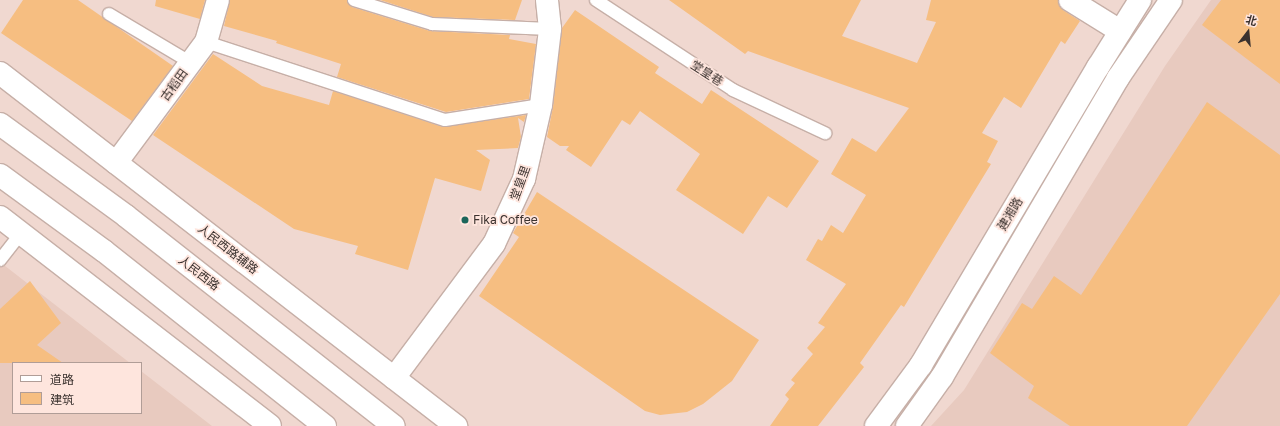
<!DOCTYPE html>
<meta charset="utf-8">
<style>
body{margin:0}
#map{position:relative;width:1280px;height:426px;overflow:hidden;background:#f0d8d0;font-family:"Golos Text","Noto Sans SC",sans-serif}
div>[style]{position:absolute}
.built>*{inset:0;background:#e8cabf}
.building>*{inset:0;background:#f6be81}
.roads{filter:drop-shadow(1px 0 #c6afa7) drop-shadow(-1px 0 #c6afa7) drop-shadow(0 1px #c6afa7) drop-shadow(0 -1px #c6afa7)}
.lane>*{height:12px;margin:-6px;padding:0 6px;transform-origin:6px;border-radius:6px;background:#fff}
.street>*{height:22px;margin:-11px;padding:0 11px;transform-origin:11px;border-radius:11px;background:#fff}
.secondary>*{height:22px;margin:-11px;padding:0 11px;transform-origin:11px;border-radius:11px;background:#fff}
.primary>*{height:22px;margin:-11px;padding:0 11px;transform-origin:11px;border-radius:11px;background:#fff}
.dots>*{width:11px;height:11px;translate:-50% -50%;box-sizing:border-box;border:2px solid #fee5dd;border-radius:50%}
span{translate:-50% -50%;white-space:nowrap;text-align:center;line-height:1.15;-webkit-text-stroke:3.5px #fee5dd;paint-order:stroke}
.street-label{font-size:12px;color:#3b322f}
.poi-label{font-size:12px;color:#3b322f}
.left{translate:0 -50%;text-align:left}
.legend{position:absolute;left:12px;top:362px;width:130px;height:52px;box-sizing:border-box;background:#fee5dd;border:1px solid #b09d97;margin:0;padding:5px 7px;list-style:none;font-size:12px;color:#3b322f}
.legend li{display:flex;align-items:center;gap:8px;height:20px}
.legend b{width:20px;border:1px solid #b09d97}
.north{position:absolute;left:1228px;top:12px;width:40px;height:40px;-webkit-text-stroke:3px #fee5dd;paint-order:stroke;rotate:16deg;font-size:11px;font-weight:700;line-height:16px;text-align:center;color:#3b322f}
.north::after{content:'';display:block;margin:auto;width:14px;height:18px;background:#3b322f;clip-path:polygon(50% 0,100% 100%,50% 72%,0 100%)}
</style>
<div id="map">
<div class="built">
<i style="clip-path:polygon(1211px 0,1280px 0,1280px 426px,931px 426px,964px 390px,1165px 66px)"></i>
<i style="clip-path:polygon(0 262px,130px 363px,13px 363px,13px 413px,141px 413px,141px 371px,212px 426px,0 426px)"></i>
</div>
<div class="building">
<i style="clip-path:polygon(23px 0,78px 0,173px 66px,132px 121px,1px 33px)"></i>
<i style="clip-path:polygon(156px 0,205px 0,200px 19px,155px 6px)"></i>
<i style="clip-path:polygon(230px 0,347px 0,352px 7px,430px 31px,510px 35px,509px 39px,536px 44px,529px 99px,446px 112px,337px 77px,341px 64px,276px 43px,277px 41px,224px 26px)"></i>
<i style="clip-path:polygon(380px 0,522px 0,515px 20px,433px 17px)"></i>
<i style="clip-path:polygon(669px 0,861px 0,842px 36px,917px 63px,936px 22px,926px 20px,931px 0,1058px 0,1063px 10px,1080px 21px,1065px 44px,1061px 41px,1021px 108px,1004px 97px,982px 133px,998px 141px,987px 162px,991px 164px,904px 307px,901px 305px,860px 363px,864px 367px,818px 426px,770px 426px,789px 399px,785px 395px,795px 383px,791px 380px,813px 354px,807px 348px,825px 327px,818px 323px,846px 284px,806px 260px,818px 239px,822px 241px,831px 225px,843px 233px,866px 195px,831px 174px,852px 138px,876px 152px,909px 108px,748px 51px,745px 54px)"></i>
<i style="clip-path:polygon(1221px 0,1280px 0,1280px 84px,1202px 25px)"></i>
<i style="clip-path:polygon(575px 10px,659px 67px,655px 73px,702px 104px,711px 90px,819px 161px,787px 208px,768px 196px,743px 234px,676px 190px,700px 154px,640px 111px,630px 125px,622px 120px,591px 167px,566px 150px,569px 146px,560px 146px,547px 137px,553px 107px,562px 28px)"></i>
<i style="clip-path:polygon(213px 54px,262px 86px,329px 105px,333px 91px,443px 127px,526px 115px,524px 122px,518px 118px,521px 137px,518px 148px,476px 150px,490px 160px,481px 191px,435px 178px,408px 270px,355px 254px,358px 246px,294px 229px,153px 135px)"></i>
<i style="clip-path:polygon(1207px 102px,1280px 155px,1280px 294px,1187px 426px,1070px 426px,1028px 398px,1034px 386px,990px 353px,1022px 303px,1032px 309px,1054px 276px,1081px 295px)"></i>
<i style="clip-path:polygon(537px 192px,759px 340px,732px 381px,703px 404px,687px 412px,660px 415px,645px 411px,479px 296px,519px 237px,513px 233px)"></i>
<i style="clip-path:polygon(30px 281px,61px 323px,37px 345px,63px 363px,0 363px,0 309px)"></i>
</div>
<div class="roads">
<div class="lane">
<i style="left:354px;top:0;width:82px;rotate:17.1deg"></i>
<i style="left:432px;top:24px;width:118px;rotate:2.4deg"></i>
<i style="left:596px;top:0;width:164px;rotate:33.3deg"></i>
<i style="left:733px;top:90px;width:102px;rotate:25.1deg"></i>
<i style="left:109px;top:14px;width:94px;rotate:30.7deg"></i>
<i style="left:206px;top:42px;width:251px;rotate:18.1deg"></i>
<i style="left:445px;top:120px;width:97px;rotate:-8.9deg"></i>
<i style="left:0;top:260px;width:34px;rotate:-52deg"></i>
</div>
<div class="street">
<i style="left:1070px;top:0;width:59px;rotate:31.8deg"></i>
<i style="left:116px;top:163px;width:151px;rotate:-53.4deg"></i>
<i style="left:206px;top:42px;width:44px;rotate:-74.1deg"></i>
<i style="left:394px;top:378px;width:167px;rotate:-53.3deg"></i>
<i style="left:494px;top:244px;width:72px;rotate:-65.2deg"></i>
<i style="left:524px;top:179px;width:76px;rotate:-77.1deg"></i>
<i style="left:541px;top:105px;width:77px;rotate:-83.2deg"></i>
<i style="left:550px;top:29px;width:29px;rotate:-96deg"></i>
</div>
<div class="secondary">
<i style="left:0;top:73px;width:577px;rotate:37.74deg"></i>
<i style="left:0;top:217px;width:341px;rotate:37.7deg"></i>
<i style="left:876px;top:426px;width:76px;rotate:-53.6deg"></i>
<i style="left:921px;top:365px;width:347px;rotate:-59.3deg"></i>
<i style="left:1098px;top:67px;width:79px;rotate:-57.9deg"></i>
<i style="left:907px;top:426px;width:60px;rotate:-54.5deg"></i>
<i style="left:942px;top:377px;width:347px;rotate:-59.5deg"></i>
<i style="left:1118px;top:78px;width:94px;rotate:-55.8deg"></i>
</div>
<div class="primary">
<i style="left:0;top:124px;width:156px;rotate:36.1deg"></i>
<i style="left:126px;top:216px;width:340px;rotate:38.1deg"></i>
<i style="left:0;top:175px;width:129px;rotate:36.2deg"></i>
<i style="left:104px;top:251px;width:282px;rotate:38.4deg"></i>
</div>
</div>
<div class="dots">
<i style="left:465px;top:220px;background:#1c655a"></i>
</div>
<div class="street-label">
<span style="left:707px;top:73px;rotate:33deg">堂皇巷</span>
<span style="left:174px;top:85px;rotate:-54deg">古稻田</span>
<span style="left:520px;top:183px;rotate:-70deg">堂皇里</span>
<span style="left:1010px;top:214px;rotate:-59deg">建湘路</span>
<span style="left:228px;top:249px;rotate:38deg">人民西路辅路</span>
<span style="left:199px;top:273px;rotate:38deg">人民西路</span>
</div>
<div class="poi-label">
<span class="left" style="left:473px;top:220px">Fika Coffee</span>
</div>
<ul class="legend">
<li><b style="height:5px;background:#fff"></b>道路</li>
<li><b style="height:11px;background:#f6be81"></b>建筑</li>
</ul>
<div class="north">北</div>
</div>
